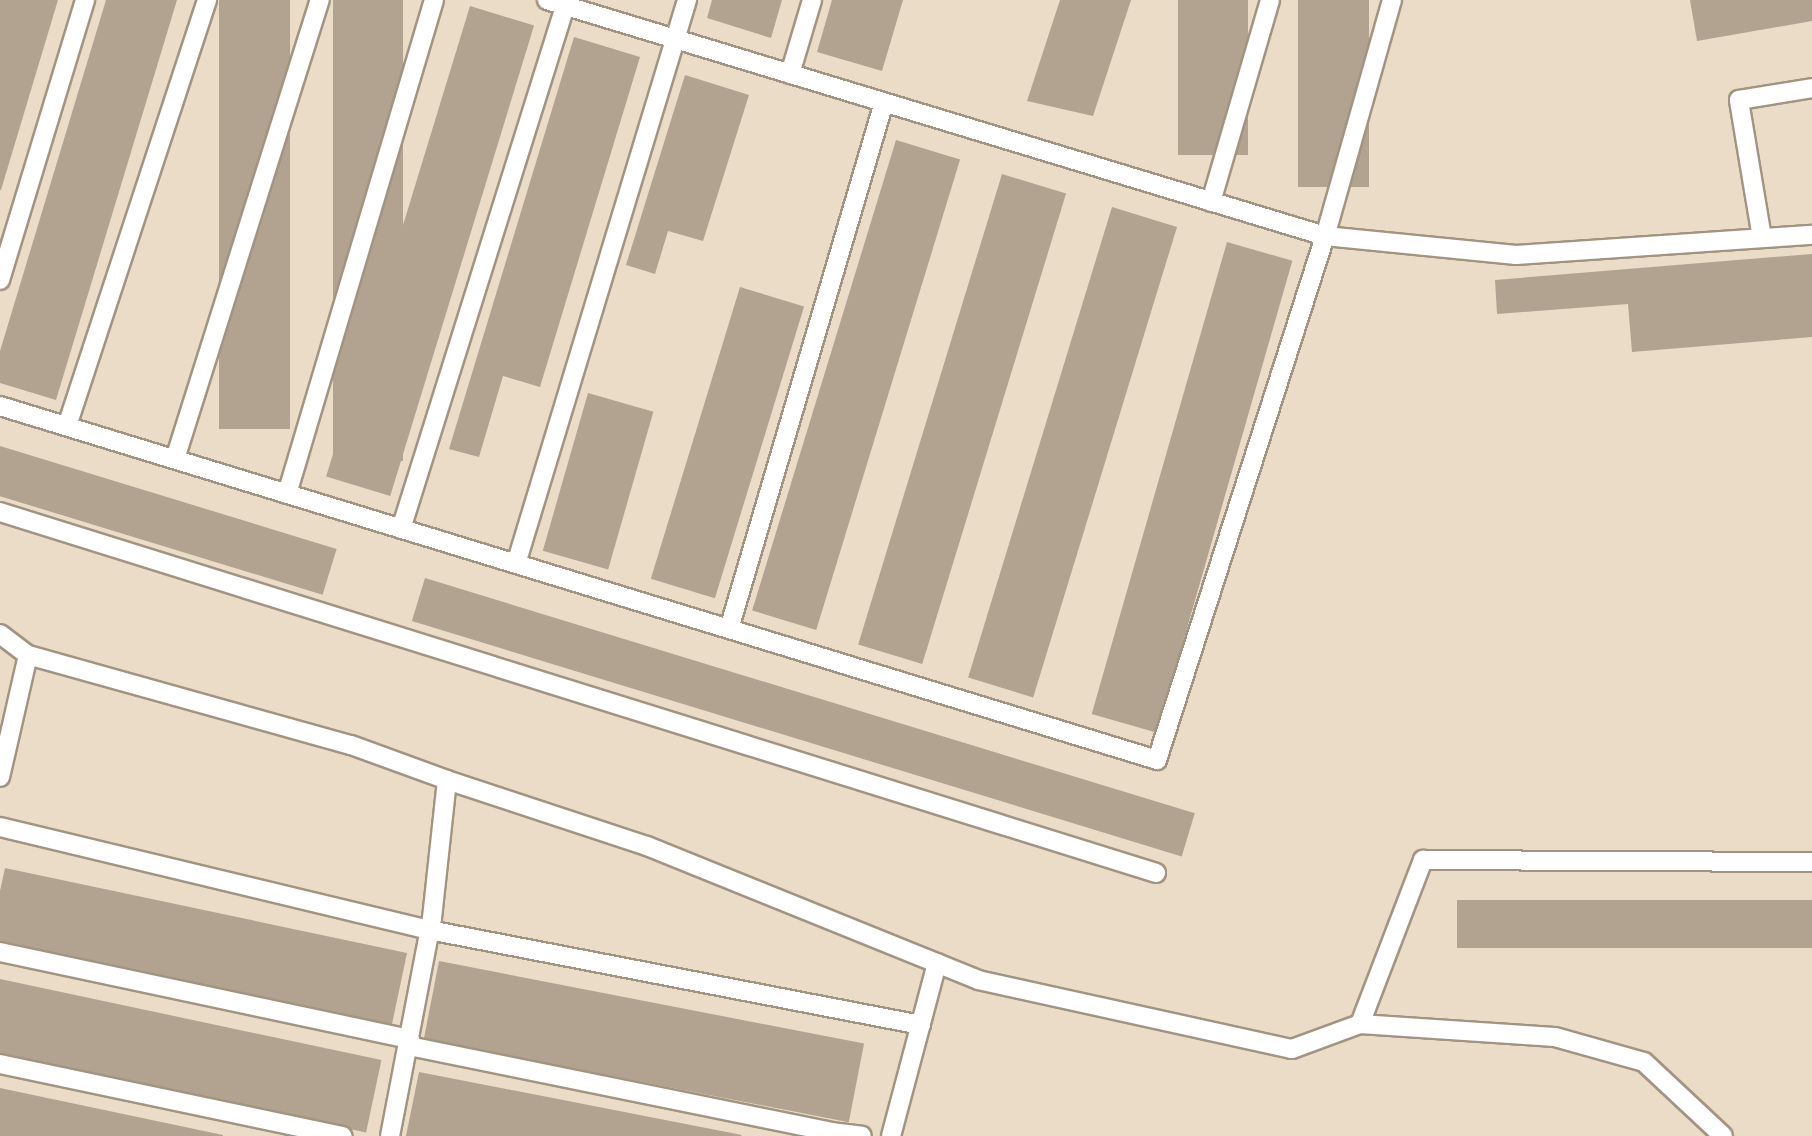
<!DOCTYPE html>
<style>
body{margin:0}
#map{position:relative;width:1812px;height:1136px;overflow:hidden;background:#ebdcc8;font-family:"Open Sans",sans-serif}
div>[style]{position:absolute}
.building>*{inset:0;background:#b1a390;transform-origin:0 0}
.roads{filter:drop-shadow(2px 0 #a29482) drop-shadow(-2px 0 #a29482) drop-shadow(0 2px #a29482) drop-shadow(0 -2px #a29482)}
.service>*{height:18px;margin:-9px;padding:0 9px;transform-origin:9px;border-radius:9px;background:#fff}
span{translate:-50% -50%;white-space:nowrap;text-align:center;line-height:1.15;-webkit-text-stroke:6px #f9e9d5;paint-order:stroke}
</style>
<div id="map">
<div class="building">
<i style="clip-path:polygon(0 0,58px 0,1px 190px,0 190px)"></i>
<i style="clip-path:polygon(106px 0,177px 0,56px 400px,0 383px,0 351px)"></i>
<i style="left:219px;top:0;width:71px;height:429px"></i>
<i style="left:333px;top:0;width:70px;height:461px"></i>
<i style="clip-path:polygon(712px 0,782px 0,771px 38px,707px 18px)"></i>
<i style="clip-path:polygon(832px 0,903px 0,882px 71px,817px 52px)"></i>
<i style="clip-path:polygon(1060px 0,1131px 0,1093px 116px,1027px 101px)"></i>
<i style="left:1178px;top:0;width:70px;height:155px"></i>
<i style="left:1298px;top:0;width:71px;height:187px"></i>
<i style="clip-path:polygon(1690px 0,1812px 0,1812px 21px,1697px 41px)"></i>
<i style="left:470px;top:6px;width:67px;height:492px;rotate:17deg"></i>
<i style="clip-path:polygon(574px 37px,640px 57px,540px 387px,503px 376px,479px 457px,449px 449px)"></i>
<i style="clip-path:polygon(685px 75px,749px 95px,703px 241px,668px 231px,655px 274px,626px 265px)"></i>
<i style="left:896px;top:140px;width:67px;height:492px;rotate:17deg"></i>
<i style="left:1002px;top:174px;width:67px;height:492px;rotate:17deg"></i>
<i style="left:1112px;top:207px;width:68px;height:492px;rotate:17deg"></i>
<i style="left:1227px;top:242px;width:68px;height:491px;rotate:16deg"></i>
<i style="clip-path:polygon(1812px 254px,1812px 337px,1632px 352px,1628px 304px,1497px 314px,1495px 280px)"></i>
<i style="left:740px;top:287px;width:67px;height:305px;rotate:17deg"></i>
<i style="left:588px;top:393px;width:68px;height:164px;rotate:16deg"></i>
<i style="left:0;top:446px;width:352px;height:48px;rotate:17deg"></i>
<i style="left:425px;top:578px;width:805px;height:45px;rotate:17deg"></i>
<i style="clip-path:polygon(5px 868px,407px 953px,392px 1024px,0 942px,0 891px)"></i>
<i style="left:1812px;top:900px;width:48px;height:355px;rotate:90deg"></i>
<i style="left:439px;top:961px;width:433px;height:80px;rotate:11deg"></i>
<i style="left:0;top:979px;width:390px;height:74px;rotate:12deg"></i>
<i style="clip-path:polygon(419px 1072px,742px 1135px,741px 1136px,406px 1136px)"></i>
<i style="clip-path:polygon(0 1088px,223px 1135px,223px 1136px,0 1136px)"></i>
</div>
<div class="roads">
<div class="service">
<i style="left:1392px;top:0;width:245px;rotate:105.8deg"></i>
<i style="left:1325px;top:236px;width:192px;rotate:5.7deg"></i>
<i style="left:1516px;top:255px;width:297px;rotate:-3.9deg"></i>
<i style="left:790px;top:74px;width:77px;rotate:-73.4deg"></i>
<i style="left:1211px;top:202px;width:210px;rotate:-73.7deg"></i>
<i style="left:1762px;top:238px;width:140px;rotate:-99.5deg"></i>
<i style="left:1739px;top:100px;width:74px;rotate:-9.3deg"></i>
<i style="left:0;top:280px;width:293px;rotate:-73.1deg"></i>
<i style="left:0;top:406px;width:1210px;rotate:17.01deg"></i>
<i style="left:1157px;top:760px;width:550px;rotate:-72.22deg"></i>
<i style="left:1325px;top:236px;width:813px;rotate:-163.13deg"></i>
<i style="left:67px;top:426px;width:448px;rotate:-71.8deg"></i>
<i style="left:175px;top:459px;width:481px;rotate:-72.5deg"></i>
<i style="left:287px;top:494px;width:515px;rotate:-73.43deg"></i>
<i style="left:0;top:512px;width:1211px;rotate:17.34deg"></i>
<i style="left:401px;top:529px;width:554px;rotate:-72.58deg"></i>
<i style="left:516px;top:564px;width:589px;rotate:-73.13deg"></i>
<i style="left:729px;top:629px;width:549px;rotate:-73.61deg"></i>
<i style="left:0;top:634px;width:35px;rotate:37deg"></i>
<i style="left:28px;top:655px;width:125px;rotate:102.9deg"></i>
<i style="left:28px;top:655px;width:335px;rotate:15.6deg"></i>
<i style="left:351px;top:745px;width:102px;rotate:20deg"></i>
<i style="left:447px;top:780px;width:139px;rotate:96.2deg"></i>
<i style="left:432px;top:918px;width:222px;rotate:100.9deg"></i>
<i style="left:447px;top:780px;width:211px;rotate:18.3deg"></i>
<i style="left:647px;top:846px;width:357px;rotate:22deg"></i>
<i style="left:978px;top:980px;width:321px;rotate:12.4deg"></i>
<i style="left:1292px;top:1049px;width:72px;rotate:-20.2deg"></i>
<i style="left:1360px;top:1024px;width:176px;rotate:-69deg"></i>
<i style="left:1423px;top:860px;width:389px;rotate:0.3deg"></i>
<i style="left:0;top:827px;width:441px;rotate:13.5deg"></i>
<i style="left:429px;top:930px;width:501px;rotate:10.93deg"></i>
<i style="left:0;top:952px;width:419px;rotate:12deg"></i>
<i style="left:1360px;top:1024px;width:195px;rotate:3.8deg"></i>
<i style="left:1555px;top:1037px;width:92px;rotate:15.7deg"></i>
<i style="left:1644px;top:1062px;width:108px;rotate:43.1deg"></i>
<i style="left:409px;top:1046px;width:431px;rotate:11.5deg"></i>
<i style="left:0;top:1064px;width:350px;rotate:11.9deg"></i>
<i style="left:830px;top:1136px;width:4px;rotate:-76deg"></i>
<i style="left:831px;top:1132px;width:31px;rotate:7deg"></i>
<i style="left:891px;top:1136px;width:179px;rotate:-75.1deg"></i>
</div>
</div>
</div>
